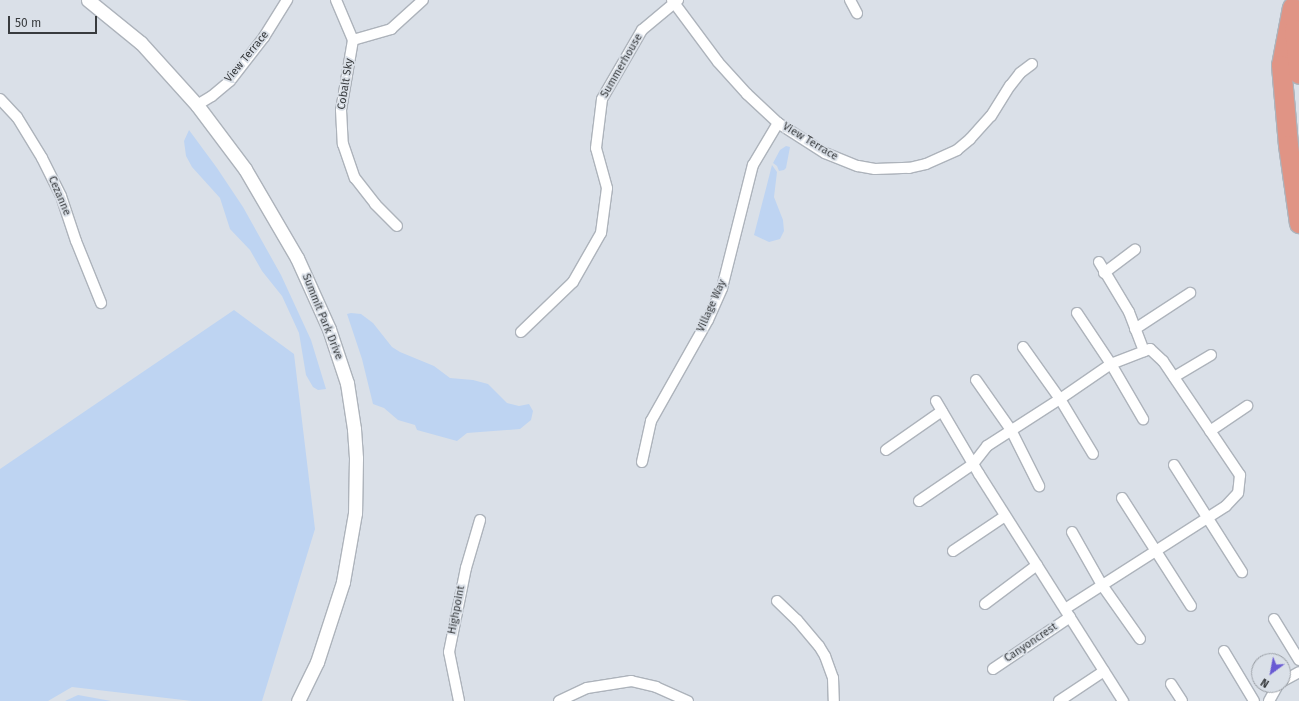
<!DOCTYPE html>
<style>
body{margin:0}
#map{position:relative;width:1299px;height:701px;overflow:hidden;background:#dae0e8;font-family:"Fira Sans",sans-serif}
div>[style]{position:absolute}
.green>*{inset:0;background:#bed4f2}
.roads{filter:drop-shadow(1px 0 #adb3bb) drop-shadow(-1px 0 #adb3bb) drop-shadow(0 1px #adb3bb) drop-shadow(0 -1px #adb3bb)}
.minor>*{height:10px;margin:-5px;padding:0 5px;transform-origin:5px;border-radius:5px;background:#fff}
.tertiary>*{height:13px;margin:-6.5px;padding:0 6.5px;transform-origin:6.5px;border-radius:6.5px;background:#fff}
.motorway>*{height:19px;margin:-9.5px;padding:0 9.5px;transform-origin:9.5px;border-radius:9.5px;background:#e09485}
span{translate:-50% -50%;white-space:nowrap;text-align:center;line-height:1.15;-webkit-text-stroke:3.5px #dae0e8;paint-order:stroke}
.street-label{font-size:11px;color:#383b3e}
.north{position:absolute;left:1251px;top:653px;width:40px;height:40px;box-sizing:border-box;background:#dae0e8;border:1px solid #999ea4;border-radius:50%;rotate:212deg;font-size:11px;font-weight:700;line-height:16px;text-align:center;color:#383b3e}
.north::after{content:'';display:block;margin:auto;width:14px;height:18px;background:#695ad3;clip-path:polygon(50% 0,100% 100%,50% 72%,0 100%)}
.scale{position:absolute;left:8px;top:16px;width:89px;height:18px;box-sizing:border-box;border:2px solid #383b3e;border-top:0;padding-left:5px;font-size:12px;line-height:14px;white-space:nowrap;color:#383b3e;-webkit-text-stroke:3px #dae0e8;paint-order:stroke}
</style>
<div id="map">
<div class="green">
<i style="clip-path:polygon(189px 130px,217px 168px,243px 207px,281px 275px,311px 340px,326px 389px,318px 390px,313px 387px,306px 375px,299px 333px,282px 296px,262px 271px,250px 250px,230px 229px,220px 198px,192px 167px,186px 156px,184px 141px)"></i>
<i style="clip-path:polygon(786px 146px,790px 147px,786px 168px,784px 170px,779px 171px,777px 166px,773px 163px,780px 150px)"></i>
<i style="clip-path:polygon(772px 165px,777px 172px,774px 197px,783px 220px,784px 231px,780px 239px,769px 242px,754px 235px)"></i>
<i style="clip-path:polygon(234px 310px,294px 354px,315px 529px,262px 701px,192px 701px,72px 687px,48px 701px,0 701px,0 469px)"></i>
<i style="clip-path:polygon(351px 313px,361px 314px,373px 323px,392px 347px,400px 352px,434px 366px,450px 378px,473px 380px,488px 384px,507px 403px,519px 406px,529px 404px,533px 411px,531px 420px,520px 429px,467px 433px,457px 441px,417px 430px,415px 425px,398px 420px,384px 408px,373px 404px,362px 359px,347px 314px)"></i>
<i style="clip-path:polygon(78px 695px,111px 701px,65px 701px)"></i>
</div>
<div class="roads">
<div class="minor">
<i style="left:336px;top:0;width:43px;rotate:67deg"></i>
<i style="left:353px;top:40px;width:71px;rotate:99.7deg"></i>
<i style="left:341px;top:110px;width:34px;rotate:87deg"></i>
<i style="left:343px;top:144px;width:36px;rotate:71deg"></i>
<i style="left:355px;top:178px;width:33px;rotate:52deg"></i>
<i style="left:375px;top:204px;width:31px;rotate:45deg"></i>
<i style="left:672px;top:0;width:77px;rotate:53.4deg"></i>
<i style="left:718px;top:62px;width:43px;rotate:47.8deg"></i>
<i style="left:747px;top:94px;width:42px;rotate:43.1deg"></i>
<i style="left:778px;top:123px;width:56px;rotate:32.6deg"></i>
<i style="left:825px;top:153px;width:35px;rotate:22deg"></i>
<i style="left:858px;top:166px;width:17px;rotate:10deg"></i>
<i style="left:875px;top:169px;width:34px;rotate:-2deg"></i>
<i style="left:909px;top:168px;width:17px;rotate:-13deg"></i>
<i style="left:926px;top:164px;width:34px;rotate:-24deg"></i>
<i style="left:957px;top:150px;width:17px;rotate:-40deg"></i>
<i style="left:970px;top:139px;width:31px;rotate:-48deg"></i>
<i style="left:991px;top:116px;width:36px;rotate:-58deg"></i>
<i style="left:1010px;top:86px;width:16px;rotate:-52deg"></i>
<i style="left:1020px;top:73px;width:15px;rotate:-37deg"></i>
<i style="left:850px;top:0;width:15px;rotate:62deg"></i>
<i style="left:353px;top:40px;width:40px;rotate:-16deg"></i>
<i style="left:391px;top:29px;width:43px;rotate:-42.2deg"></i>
<i style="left:0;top:99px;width:25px;rotate:47deg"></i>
<i style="left:17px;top:117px;width:48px;rotate:58.6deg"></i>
<i style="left:42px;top:158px;width:42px;rotate:63.4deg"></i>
<i style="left:61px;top:196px;width:47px;rotate:71.6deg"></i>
<i style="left:76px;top:241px;width:67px;rotate:68deg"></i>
<i style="left:197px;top:105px;width:17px;rotate:-31deg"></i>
<i style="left:212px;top:96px;width:23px;rotate:-40deg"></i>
<i style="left:230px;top:81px;width:56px;rotate:-52.3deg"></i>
<i style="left:264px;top:37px;width:44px;rotate:-58.1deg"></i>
<i style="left:1099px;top:262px;width:58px;rotate:59deg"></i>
<i style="left:1129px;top:312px;width:42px;rotate:69deg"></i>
<i style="left:1104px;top:273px;width:39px;rotate:-37deg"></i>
<i style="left:1077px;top:313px;width:61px;rotate:56.3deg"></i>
<i style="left:1111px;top:364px;width:64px;rotate:59.8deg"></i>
<i style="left:1135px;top:329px;width:66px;rotate:-33.2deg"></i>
<i style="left:521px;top:332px;width:72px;rotate:-43.9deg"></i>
<i style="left:573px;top:282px;width:56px;rotate:-60.3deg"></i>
<i style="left:601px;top:233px;width:45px;rotate:-82.4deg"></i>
<i style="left:607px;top:188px;width:41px;rotate:-105.4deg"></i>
<i style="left:596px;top:148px;width:49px;rotate:-83deg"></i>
<i style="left:602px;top:99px;width:80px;rotate:-59.9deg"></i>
<i style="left:642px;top:30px;width:47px;rotate:-39.8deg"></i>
<i style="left:1023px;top:347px;width:64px;rotate:54.6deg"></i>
<i style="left:1060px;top:399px;width:64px;rotate:59deg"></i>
<i style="left:1174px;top:377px;width:43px;rotate:-30.7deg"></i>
<i style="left:976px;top:380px;width:61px;rotate:55deg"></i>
<i style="left:1011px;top:430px;width:63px;rotate:63.4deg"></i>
<i style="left:936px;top:401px;width:85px;rotate:59.5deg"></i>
<i style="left:979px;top:474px;width:269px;rotate:57.6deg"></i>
<i style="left:1210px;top:431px;width:45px;rotate:-34deg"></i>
<i style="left:886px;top:450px;width:68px;rotate:-34.9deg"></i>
<i style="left:642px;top:462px;width:42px;rotate:-77.6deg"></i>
<i style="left:651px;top:421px;width:116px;rotate:-60.6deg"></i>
<i style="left:708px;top:320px;width:35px;rotate:-66deg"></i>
<i style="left:722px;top:288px;width:127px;rotate:-75.9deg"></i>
<i style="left:753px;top:165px;width:49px;rotate:-59.2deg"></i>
<i style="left:1174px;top:465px;width:127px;rotate:57.6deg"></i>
<i style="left:1122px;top:498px;width:128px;rotate:57.4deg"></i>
<i style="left:919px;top:501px;width:65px;rotate:-34.4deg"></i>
<i style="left:973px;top:464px;width:23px;rotate:-52deg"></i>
<i style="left:987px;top:446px;width:87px;rotate:-32.8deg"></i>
<i style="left:1060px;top:399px;width:62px;rotate:-34.5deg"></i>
<i style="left:1111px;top:364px;width:42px;rotate:-21deg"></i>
<i style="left:1150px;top:349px;width:18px;rotate:43deg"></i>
<i style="left:1163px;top:361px;width:138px;rotate:56deg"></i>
<i style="left:1240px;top:475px;width:18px;rotate:96deg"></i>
<i style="left:1238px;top:493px;width:18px;rotate:133deg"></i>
<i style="left:1226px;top:506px;width:191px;rotate:147.4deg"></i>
<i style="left:1072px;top:532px;width:61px;rotate:60.5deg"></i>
<i style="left:1102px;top:585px;width:66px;rotate:54.9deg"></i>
<i style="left:953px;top:551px;width:63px;rotate:-33.9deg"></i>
<i style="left:777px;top:601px;width:28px;rotate:44deg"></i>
<i style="left:797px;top:620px;width:34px;rotate:50deg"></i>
<i style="left:819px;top:646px;width:12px;rotate:59deg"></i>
<i style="left:825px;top:656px;width:23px;rotate:70deg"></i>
<i style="left:833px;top:678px;width:23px;rotate:88deg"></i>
<i style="left:985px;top:604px;width:65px;rotate:-36.9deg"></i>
<i style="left:1274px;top:619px;width:48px;rotate:58.6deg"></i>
<i style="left:1224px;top:651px;width:58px;rotate:59deg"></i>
<i style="left:993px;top:669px;width:93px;rotate:-34deg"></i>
<i style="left:1283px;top:681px;width:18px;rotate:-29deg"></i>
<i style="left:1171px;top:684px;width:20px;rotate:57deg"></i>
<i style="left:459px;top:701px;width:50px;rotate:-101.5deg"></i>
<i style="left:449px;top:652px;width:86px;rotate:-78.6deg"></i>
<i style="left:466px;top:568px;width:50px;rotate:-73.7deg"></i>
<i style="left:559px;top:701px;width:31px;rotate:-25deg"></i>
<i style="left:587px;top:688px;width:45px;rotate:-9deg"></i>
<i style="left:631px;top:681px;width:26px;rotate:13deg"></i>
<i style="left:656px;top:687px;width:35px;rotate:24deg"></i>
<i style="left:1059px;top:701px;width:54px;rotate:-33.7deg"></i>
<i style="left:1269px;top:701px;width:18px;rotate:-61deg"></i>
</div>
<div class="tertiary">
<i style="left:88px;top:0;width:68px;rotate:39.1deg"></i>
<i style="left:141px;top:43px;width:84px;rotate:47.9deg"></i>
<i style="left:197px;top:105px;width:80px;rotate:53.1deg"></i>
<i style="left:245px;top:169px;width:103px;rotate:59.7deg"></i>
<i style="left:297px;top:258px;width:78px;rotate:65.7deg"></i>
<i style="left:329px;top:329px;width:57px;rotate:71.6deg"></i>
<i style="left:347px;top:383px;width:47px;rotate:81.3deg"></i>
<i style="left:354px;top:429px;width:29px;rotate:86deg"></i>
<i style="left:356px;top:458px;width:55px;rotate:91deg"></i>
<i style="left:355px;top:513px;width:70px;rotate:99.9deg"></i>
<i style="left:343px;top:582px;width:84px;rotate:108deg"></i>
<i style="left:317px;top:662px;width:43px;rotate:116deg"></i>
</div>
<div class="motorway">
<i style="left:1292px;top:7px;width:59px;rotate:100.7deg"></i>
<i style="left:1281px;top:65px;width:80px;rotate:85deg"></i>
<i style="left:1288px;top:145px;width:79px;rotate:82deg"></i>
<i style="left:1294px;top:29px;width:45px;rotate:83.7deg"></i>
</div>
</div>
<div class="street-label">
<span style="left:247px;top:57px;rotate:-51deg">View Terrace</span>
<span style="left:622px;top:66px;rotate:-60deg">Summerhouse</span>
<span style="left:346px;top:84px;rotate:-81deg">Cobalt Sky</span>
<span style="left:810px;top:142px;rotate:31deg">View Terrace</span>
<span style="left:59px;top:196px;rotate:67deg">Cezanne</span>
<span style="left:712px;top:306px;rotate:-66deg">Village Way</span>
<span style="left:322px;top:317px;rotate:68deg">Summit Park Drive</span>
<span style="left:457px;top:610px;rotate:-79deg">Highpoint</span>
<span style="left:1031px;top:643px;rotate:-34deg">Canyoncrest</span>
</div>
<div class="north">N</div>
<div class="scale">50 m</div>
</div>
